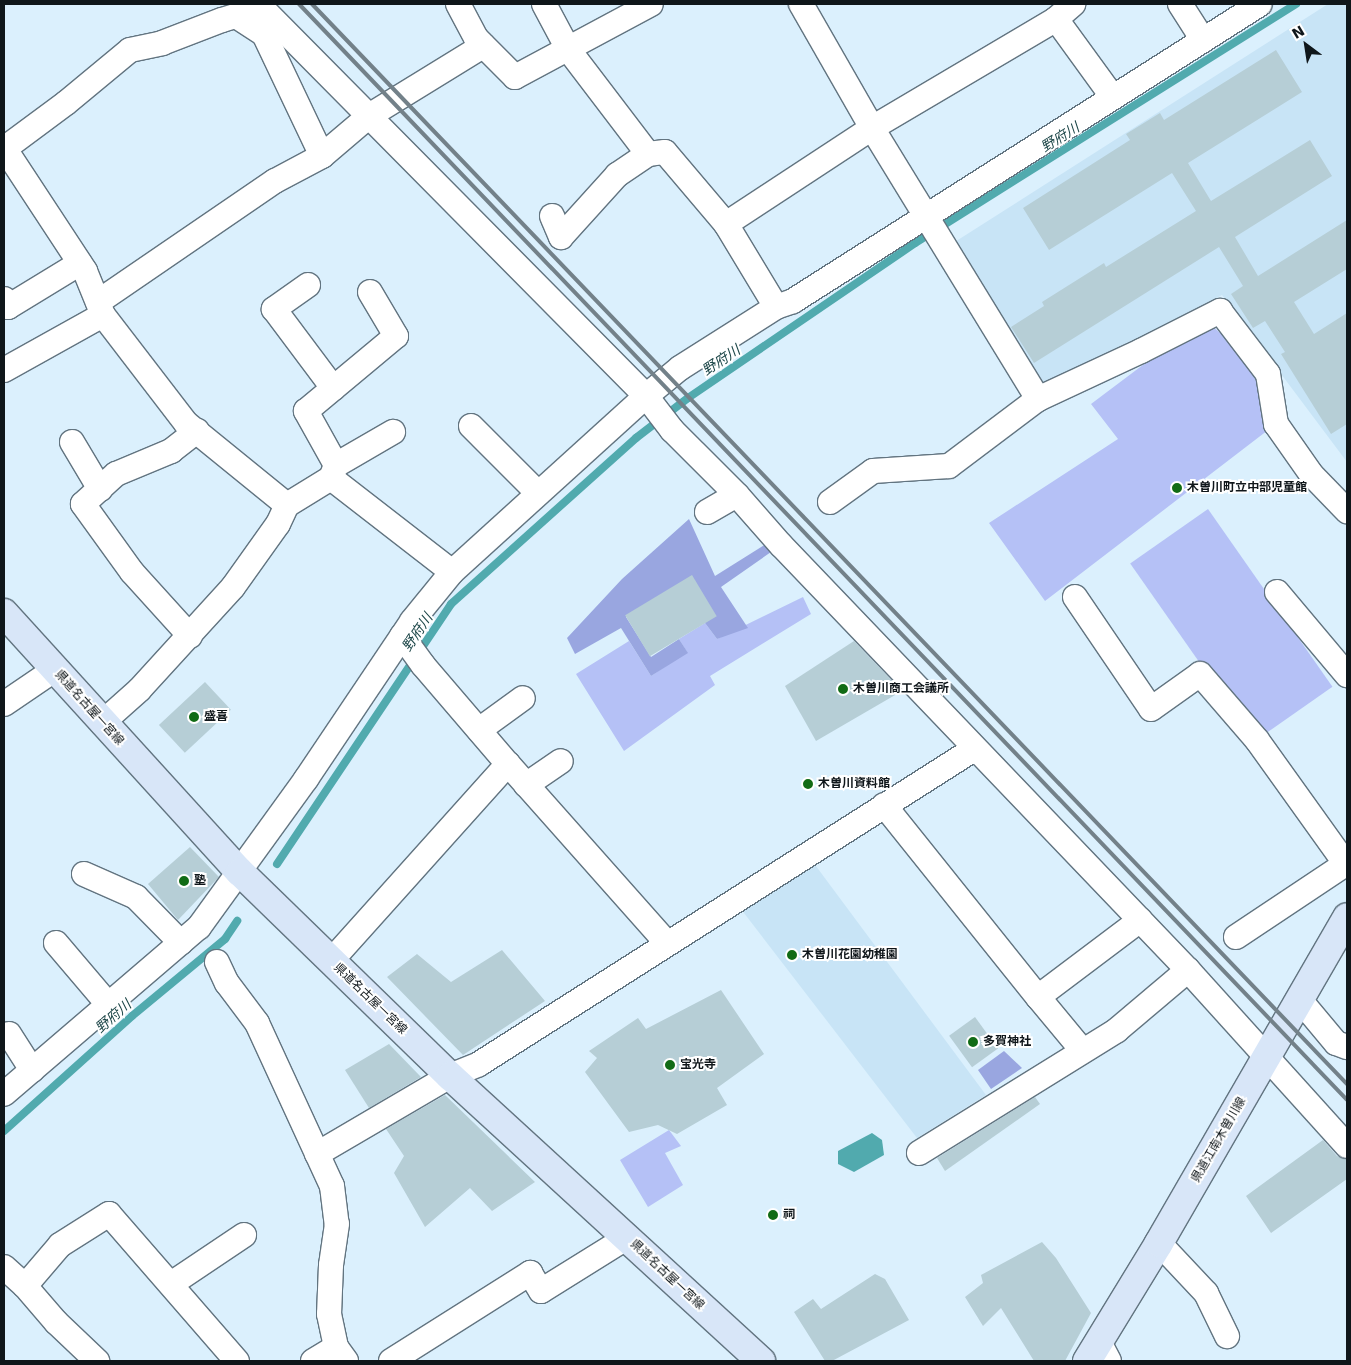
<!DOCTYPE html>
<meta charset="utf-8">
<style>
body{margin:0}
#map{position:relative;width:1351px;height:1365px;overflow:hidden;background:#dbf0fd;font-family:"DejaVu Sans","Noto Sans JP",sans-serif}
div>[style]{position:absolute}
.built>*{inset:0;background:#c8e4f6}
.green>*{inset:0;background:#b5c1f6;transform-origin:0 0}
.forest>*{inset:0;background:#99a6e0}
.water>*{inset:0;background:#51aaae}
.stream>*{height:8px;margin:-4px;padding:0 4px;transform-origin:4px;border-radius:4px;background:#51aaae}
.building>*{inset:0;background:#b6ced6;transform-origin:0 0}
.roads{filter:drop-shadow(1px 0 #627480) drop-shadow(-1px 0 #627480) drop-shadow(0 1px #627480) drop-shadow(0 -1px #627480)}
.minor>*{height:24px;margin:-12px;padding:0 12px;transform-origin:12px;border-radius:12px;background:#fff}
.secondary>*{height:28px;margin:-14px;padding:0 14px;transform-origin:14px;border-radius:14px;background:#d8e6f8}
.rail>*{height:4px;margin:-2px;padding:0 2px;transform-origin:2px;border-radius:2px;background:#738189}
.dots>*{width:14px;height:14px;translate:-50% -50%;box-sizing:border-box;border:2px solid #fff;border-radius:50%}
span{translate:-50% -50%;white-space:nowrap;text-align:center;line-height:1.15;-webkit-text-stroke:4px #fff;paint-order:stroke}
.poi-label{font-size:12px;color:#0f161a;font-weight:700}
.left{translate:0 -50%;text-align:left}
.street-label{font-size:12px;color:#0f161a}
.water-label{font-size:14px;color:#1b4547;font-style:italic}
.frame{position:absolute;inset:0;border:5px solid #0f161a;pointer-events:none}
.north{position:absolute;left:1281px;top:20px;width:50px;height:50px;-webkit-text-stroke:4px #fff;paint-order:stroke;rotate:329deg;font-size:14px;font-weight:700;line-height:20px;text-align:center;color:#0f161a}
.north::after{content:'';display:block;margin:auto;width:18px;height:22px;background:#0f161a;clip-path:polygon(50% 0,100% 100%,50% 72%,0 100%)}
</style>
<div id="map">
<div class="built">
<i style="clip-path:polygon(1328px 4px,1347px 4px,1347px 462px,1222px 295px,1037px 395px,950px 245px)"></i>
<i style="clip-path:polygon(807px 854px,986px 1095px,917px 1138px,744px 913px,745px 893px)"></i>
</div>
<div class="green">
<i style="clip-path:polygon(1204px 319px,1268px 374px,1276px 424px,1045px 601px,989px 523px,1118px 439px,1091px 404px)"></i>
<i style="left:1208px;top:509px;width:217px;height:95px;rotate:55deg"></i>
<i style="clip-path:polygon(803px 597px,811px 614px,710px 676px,715px 685px,624px 751px,576px 674px,629px 641px,651px 676px,687px 652px,679px 639px,705px 623px,717px 639px)"></i>
<i style="clip-path:polygon(669px 1130px,681px 1146px,665px 1153px,683px 1185px,648px 1207px,620px 1160px)"></i>
</div>
<div class="forest">
<i style="clip-path:polygon(689px 519px,715px 576px,766px 544px,781px 545px,721px 587px,748px 628px,717px 639px,705px 623px,692px 576px,626px 617px,651px 657px,679px 639px,688px 653px,651px 676px,621px 628px,575px 654px,567px 638px,622px 579px)"></i>
<i style="clip-path:polygon(1004px 1051px,1022px 1068px,991px 1089px,978px 1070px)"></i>
</div>
<div class="water">
<i style="clip-path:polygon(872px 1133px,882px 1140px,884px 1155px,854px 1172px,838px 1164px,838px 1151px)"></i>
</div>
<div class="stream">
<i style="left:277px;top:864px;width:313px;rotate:-56.2deg"></i>
<i style="left:451px;top:604px;width:249px;rotate:-41.9deg"></i>
<i style="left:636px;top:438px;width:66px;rotate:-37.6deg"></i>
<i style="left:688px;top:398px;width:275px;rotate:-34.3deg"></i>
<i style="left:915px;top:243px;width:450px;rotate:-32.1deg"></i>
<i style="left:4px;top:1131px;width:172px;rotate:-41.9deg"></i>
<i style="left:132px;top:1016px;width:121px;rotate:-39.6deg"></i>
<i style="left:225px;top:939px;width:22px;rotate:-56deg"></i>
</div>
<div class="building">
<i style="clip-path:polygon(1276px 50px,1302px 92px,1188px 163px,1211px 201px,1310px 140px,1332px 176px,1235px 237px,1258px 276px,1347px 220px,1347px 269px,1294px 302px,1314px 334px,1347px 313px,1347px 424px,1331px 434px,1281px 354px,1285px 352px,1265px 321px,1253px 328px,1231px 294px,1243px 286px,1219px 247px,1034px 363px,1011px 327px,1044px 306px,1042px 302px,1104px 263px,1106px 267px,1196px 211px,1172px 173px,1049px 250px,1023px 208px,1130px 140px,1126px 134px,1160px 113px,1164px 120px)"></i>
<i style="left:692px;top:575px;width:48px;height:78px;rotate:59deg"></i>
<i style="clip-path:polygon(854px 641px,902px 691px,816px 741px,785px 686px)"></i>
<i style="left:205px;top:682px;width:38px;height:63px;rotate:47deg"></i>
<i style="clip-path:polygon(190px 847px,219px 877px,178px 920px,148px 884px)"></i>
<i style="clip-path:polygon(502px 950px,545px 1001px,463px 1055px,387px 977px,417px 954px,451px 982px)"></i>
<i style="clip-path:polygon(721px 990px,764px 1054px,717px 1088px,727px 1105px,677px 1134px,658px 1125px,629px 1132px,585px 1072px,597px 1058px,589px 1051px,638px 1018px,646px 1029px)"></i>
<i style="left:975px;top:1017px;width:39px;height:32px;rotate:54deg"></i>
<i style="clip-path:polygon(389px 1044px,421px 1077px,369px 1108px,345px 1070px)"></i>
<i style="clip-path:polygon(445px 1095px,535px 1182px,492px 1211px,470px 1188px,425px 1227px,394px 1173px,404px 1156px,386px 1129px)"></i>
<i style="clip-path:polygon(1035px 1097px,1040px 1104px,945px 1171px,937px 1158px)"></i>
<i style="clip-path:polygon(1323px 1140px,1337px 1156px,1347px 1159px,1347px 1179px,1271px 1233px,1246px 1196px)"></i>
<i style="clip-path:polygon(1042px 1242px,1056px 1258px,1091px 1313px,1065px 1361px,1034px 1361px,1001px 1308px,983px 1326px,965px 1297px,983px 1283px,981px 1275px)"></i>
<i style="clip-path:polygon(875px 1274px,885px 1279px,909px 1320px,832px 1361px,825px 1361px,794px 1312px,813px 1299px,821px 1309px)"></i>
</div>
<div class="roads">
<div class="minor">
<i style="left:258px;top:4px;width:552px;rotate:45.29deg"></i>
<i style="left:646px;top:396px;width:43px;rotate:52.6deg"></i>
<i style="left:672px;top:430px;width:92px;rotate:45deg"></i>
<i style="left:737px;top:495px;width:67px;rotate:48.7deg"></i>
<i style="left:781px;top:545px;width:588px;rotate:46.24deg"></i>
<i style="left:1188px;top:970px;width:237px;rotate:47.9deg"></i>
<i style="left:458px;top:4px;width:38px;rotate:62deg"></i>
<i style="left:476px;top:38px;width:55px;rotate:45deg"></i>
<i style="left:515px;top:77px;width:154px;rotate:-28.2deg"></i>
<i style="left:544px;top:4px;width:51px;rotate:61.9deg"></i>
<i style="left:568px;top:49px;width:132px;rotate:52.7deg"></i>
<i style="left:648px;top:154px;width:17px;rotate:-7deg"></i>
<i style="left:665px;top:152px;width:94px;rotate:49.7deg"></i>
<i style="left:726px;top:224px;width:97px;rotate:58.9deg"></i>
<i style="left:801px;top:4px;width:143px;rotate:60.2deg"></i>
<i style="left:872px;top:128px;width:318px;rotate:58.5deg"></i>
<i style="left:1180px;top:4px;width:43px;rotate:57.4deg"></i>
<i style="left:236px;top:16px;width:33px;rotate:33deg"></i>
<i style="left:264px;top:34px;width:135px;rotate:64.6deg"></i>
<i style="left:1056px;top:19px;width:95px;rotate:54deg"></i>
<i style="left:4px;top:149px;width:77px;rotate:-36.6deg"></i>
<i style="left:66px;top:103px;width:83px;rotate:-39.6deg"></i>
<i style="left:130px;top:50px;width:33px;rotate:-12deg"></i>
<i style="left:162px;top:43px;width:64px;rotate:-21deg"></i>
<i style="left:222px;top:20px;width:41px;rotate:-17.1deg"></i>
<i style="left:5px;top:149px;width:146px;rotate:56.7deg"></i>
<i style="left:85px;top:271px;width:48px;rotate:67.8deg"></i>
<i style="left:103px;top:315px;width:136px;rotate:52.5deg"></i>
<i style="left:186px;top:423px;width:130px;rotate:39.1deg"></i>
<i style="left:552px;top:216px;width:23px;rotate:67deg"></i>
<i style="left:561px;top:237px;width:84px;rotate:-47.9deg"></i>
<i style="left:617px;top:175px;width:37px;rotate:-34deg"></i>
<i style="left:726px;top:224px;width:175px;rotate:-33.3deg"></i>
<i style="left:872px;top:128px;width:214px;rotate:-30.6deg"></i>
<i style="left:1056px;top:19px;width:23px;rotate:-41deg"></i>
<i style="left:308px;top:285px;width:42px;rotate:144.8deg"></i>
<i style="left:274px;top:309px;width:99px;rotate:53.2deg"></i>
<i style="left:4px;top:299px;width:9px;rotate:63deg"></i>
<i style="left:8px;top:307px;width:84px;rotate:-31.4deg"></i>
<i style="left:98px;top:302px;width:214px;rotate:-34.4deg"></i>
<i style="left:275px;top:181px;width:53px;rotate:-28deg"></i>
<i style="left:322px;top:156px;width:62px;rotate:-40.4deg"></i>
<i style="left:369px;top:116px;width:134px;rotate:-31.6deg"></i>
<i style="left:4px;top:370px;width:113px;rotate:-29.1deg"></i>
<i style="left:471px;top:426px;width:95px;rotate:45deg"></i>
<i style="left:72px;top:442px;width:55px;rotate:59.2deg"></i>
<i style="left:336px;top:465px;width:66px;rotate:-30.1deg"></i>
<i style="left:331px;top:478px;width:14px;rotate:-69deg"></i>
<i style="left:336px;top:465px;width:62px;rotate:-119.1deg"></i>
<i style="left:306px;top:411px;width:117px;rotate:-39.8deg"></i>
<i style="left:396px;top:336px;width:51px;rotate:-120.6deg"></i>
<i style="left:830px;top:502px;width:53px;rotate:-35.8deg"></i>
<i style="left:873px;top:471px;width:76px;rotate:-3.8deg"></i>
<i style="left:949px;top:466px;width:111px;rotate:-37deg"></i>
<i style="left:1038px;top:399px;width:114px;rotate:-25deg"></i>
<i style="left:1141px;top:351px;width:89px;rotate:-26.9deg"></i>
<i style="left:1220px;top:311px;width:79px;rotate:52.7deg"></i>
<i style="left:1268px;top:374px;width:51px;rotate:80.9deg"></i>
<i style="left:1276px;top:424px;width:61px;rotate:55deg"></i>
<i style="left:1311px;top:474px;width:52px;rotate:45.8deg"></i>
<i style="left:707px;top:512px;width:34px;rotate:-30deg"></i>
<i style="left:1277px;top:592px;width:109px;rotate:49.9deg"></i>
<i style="left:1075px;top:597px;width:135px;rotate:55.8deg"></i>
<i style="left:1151px;top:709px;width:60px;rotate:-35.5deg"></i>
<i style="left:1200px;top:674px;width:87px;rotate:49.2deg"></i>
<i style="left:1257px;top:740px;width:151px;rotate:54.4deg"></i>
<i style="left:190px;top:636px;width:86px;rotate:-132.2deg"></i>
<i style="left:132px;top:572px;width:84px;rotate:-125.8deg"></i>
<i style="left:83px;top:504px;width:45px;rotate:-42.3deg"></i>
<i style="left:116px;top:474px;width:60px;rotate:-22.7deg"></i>
<i style="left:171px;top:451px;width:33px;rotate:-38deg"></i>
<i style="left:402px;top:636px;width:36px;rotate:54deg"></i>
<i style="left:423px;top:665px;width:130px;rotate:49.4deg"></i>
<i style="left:508px;top:764px;width:239px;rotate:48.4deg"></i>
<i style="left:4px;top:704px;width:60px;rotate:-34.2deg"></i>
<i style="left:102px;top:723px;width:50px;rotate:-41.7deg"></i>
<i style="left:139px;top:690px;width:139px;rotate:-47.6deg"></i>
<i style="left:233px;top:587px;width:77px;rotate:-54.5deg"></i>
<i style="left:278px;top:524px;width:21px;rotate:-65deg"></i>
<i style="left:287px;top:505px;width:52px;rotate:-31.5deg"></i>
<i style="left:331px;top:478px;width:153px;rotate:37.8deg"></i>
<i style="left:479px;top:730px;width:54px;rotate:-36deg"></i>
<i style="left:526px;top:785px;width:42px;rotate:-34.4deg"></i>
<i style="left:884px;top:805px;width:246px;rotate:51.3deg"></i>
<i style="left:1038px;top:997px;width:128px;rotate:-37deg"></i>
<i style="left:84px;top:874px;width:57px;rotate:23.9deg"></i>
<i style="left:136px;top:897px;width:64px;rotate:45.6deg"></i>
<i style="left:1236px;top:937px;width:133px;rotate:-33.7deg"></i>
<i style="left:56px;top:943px;width:80px;rotate:49.6deg"></i>
<i style="left:331px;top:961px;width:265px;rotate:-48.1deg"></i>
<i style="left:217px;top:962px;width:23px;rotate:65deg"></i>
<i style="left:227px;top:983px;width:50px;rotate:53.1deg"></i>
<i style="left:257px;top:1023px;width:179px;rotate:65.3deg"></i>
<i style="left:332px;top:1186px;width:38px;rotate:83deg"></i>
<i style="left:337px;top:1224px;width:41px;rotate:98.3deg"></i>
<i style="left:331px;top:1265px;width:49px;rotate:92.3deg"></i>
<i style="left:329px;top:1314px;width:34px;rotate:78deg"></i>
<i style="left:336px;top:1347px;width:17px;rotate:54deg"></i>
<i style="left:1038px;top:997px;width:69px;rotate:50.3deg"></i>
<i style="left:1300px;top:1000px;width:56px;rotate:50.1deg"></i>
<i style="left:1336px;top:1043px;width:12px;rotate:20deg"></i>
<i style="left:9px;top:1034px;width:43px;rotate:57.4deg"></i>
<i style="left:4px;top:1094px;width:257px;rotate:-40.6deg"></i>
<i style="left:199px;top:927px;width:183px;rotate:-54.1deg"></i>
<i style="left:306px;top:779px;width:190px;rotate:-56.1deg"></i>
<i style="left:412px;top:621px;width:63px;rotate:-50.8deg"></i>
<i style="left:452px;top:572px;width:262px;rotate:-42.2deg"></i>
<i style="left:646px;top:396px;width:44px;rotate:-39.5deg"></i>
<i style="left:680px;top:368px;width:114px;rotate:-32.4deg"></i>
<i style="left:776px;top:307px;width:18px;rotate:-19deg"></i>
<i style="left:793px;top:301px;width:553px;rotate:-32.46deg"></i>
<i style="left:919px;top:1153px;width:233px;rotate:-31.8deg"></i>
<i style="left:1117px;top:1030px;width:93px;rotate:-40.2deg"></i>
<i style="left:317px;top:1154px;width:154px;rotate:-30.4deg"></i>
<i style="left:450px;top:1076px;width:31px;rotate:-22deg"></i>
<i style="left:479px;top:1064px;width:587px;rotate:-32.47deg"></i>
<i style="left:1159px;top:1243px;width:69px;rotate:46.8deg"></i>
<i style="left:1206px;top:1293px;width:48px;rotate:64deg"></i>
<i style="left:4px;top:1267px;width:28px;rotate:42deg"></i>
<i style="left:25px;top:1286px;width:48px;rotate:49.3deg"></i>
<i style="left:56px;top:1322px;width:57px;rotate:43.6deg"></i>
<i style="left:171px;top:1284px;width:88px;rotate:-33.9deg"></i>
<i style="left:25px;top:1286px;width:54px;rotate:-49.5deg"></i>
<i style="left:60px;top:1245px;width:58px;rotate:-32.3deg"></i>
<i style="left:109px;top:1214px;width:195px;rotate:49deg"></i>
<i style="left:1099px;top:1342px;width:21px;rotate:62deg"></i>
<i style="left:313px;top:1361px;width:27px;rotate:-31deg"></i>
<i style="left:391px;top:1361px;width:165px;rotate:-32.3deg"></i>
<i style="left:530px;top:1273px;width:21px;rotate:59deg"></i>
<i style="left:541px;top:1291px;width:100px;rotate:-31.9deg"></i>
</div>
<div class="secondary">
<i style="left:4px;top:613px;width:350px;rotate:47.7deg"></i>
<i style="left:240px;top:872px;width:293px;rotate:44.2deg"></i>
<i style="left:450px;top:1076px;width:422px;rotate:42.5deg"></i>
<i style="left:1087px;top:1361px;width:138px;rotate:-58.6deg"></i>
<i style="left:1159px;top:1243px;width:376px;rotate:-60deg"></i>
</div>
</div>
<div class="rail">
<i style="left:299px;top:4px;width:1516px;rotate:46.28deg"></i>
<i style="left:312px;top:4px;width:1496px;rotate:46.22deg"></i>
</div>
<div class="dots">
<i style="left:1177px;top:488px;background:#116b15"></i>
<i style="left:843px;top:689px;background:#116b15"></i>
<i style="left:194px;top:717px;background:#116b15"></i>
<i style="left:808px;top:784px;background:#116b15"></i>
<i style="left:184px;top:881px;background:#116b15"></i>
<i style="left:792px;top:955px;background:#116b15"></i>
<i style="left:973px;top:1042px;background:#116b15"></i>
<i style="left:670px;top:1065px;background:#116b15"></i>
<i style="left:773px;top:1215px;background:#116b15"></i>
</div>
<div class="poi-label">
<span class="left" style="left:1187px;top:488px">木曽川町立中部児童館</span>
<span class="left" style="left:853px;top:689px">木曽川商工会議所</span>
<span class="left" style="left:204px;top:717px">盛喜</span>
<span class="left" style="left:818px;top:784px">木曽川資料館</span>
<span class="left" style="left:194px;top:881px">塾</span>
<span class="left" style="left:802px;top:955px">木曽川花園幼稚園</span>
<span class="left" style="left:983px;top:1042px">多賀神社</span>
<span class="left" style="left:680px;top:1065px">宝光寺</span>
<span class="left" style="left:783px;top:1215px">祠</span>
</div>
<div class="street-label">
<span style="left:89px;top:708px;rotate:48deg">県道名古屋一宮線</span>
<span style="left:370px;top:999px;rotate:44deg">県道名古屋一宮線</span>
<span style="left:1219px;top:1140px;rotate:-60deg">県道江南木曽川線</span>
<span style="left:667px;top:1275px;rotate:43deg">県道名古屋一宮線</span>
</div>
<div class="water-label">
<span style="left:1060px;top:137px;rotate:-32deg">野府川</span>
<span style="left:721px;top:360px;rotate:-34deg">野府川</span>
<span style="left:417px;top:632px;rotate:-56deg">野府川</span>
<span style="left:113px;top:1016px;rotate:-41deg">野府川</span>
</div>
<div class="frame"></div>
<div class="north">N</div>
</div>
